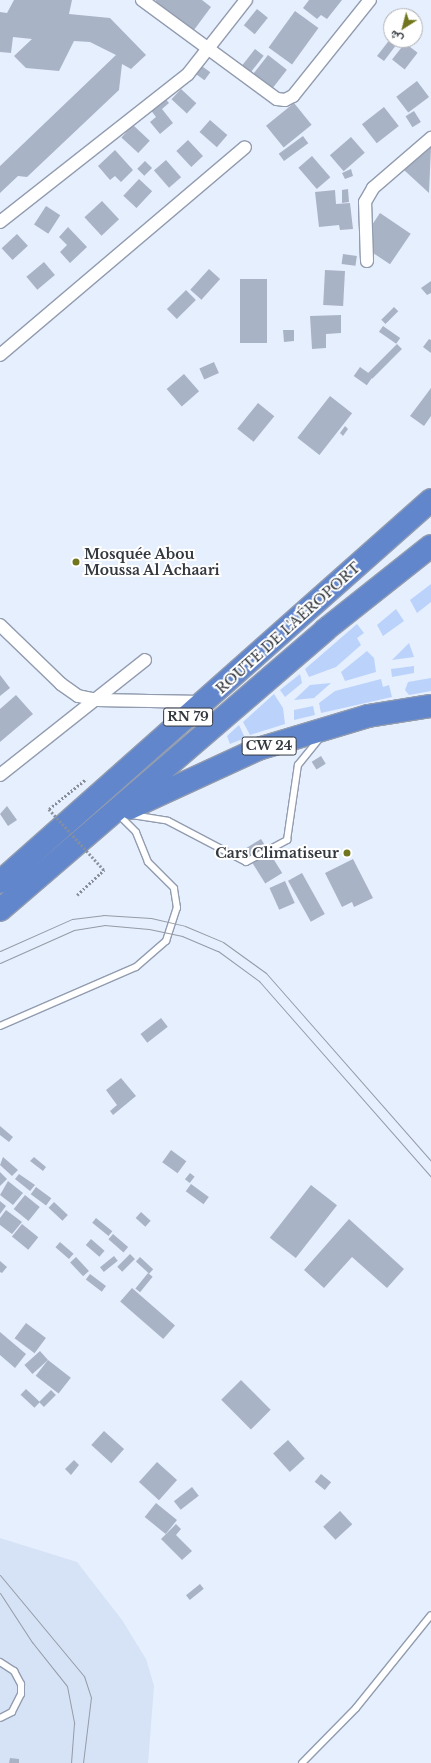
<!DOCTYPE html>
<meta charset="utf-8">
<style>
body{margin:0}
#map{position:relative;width:431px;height:1763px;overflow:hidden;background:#e6effe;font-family:"Libre Baskerville",Vazirmatn,serif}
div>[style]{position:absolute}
.built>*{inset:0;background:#d6e2f6}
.green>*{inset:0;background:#bbd2fb}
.building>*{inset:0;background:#a9b3c6;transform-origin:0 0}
.path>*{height:2.5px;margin-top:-1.25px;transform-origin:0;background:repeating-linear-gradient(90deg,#888f9a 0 2px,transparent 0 4px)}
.roads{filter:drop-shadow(1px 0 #929caf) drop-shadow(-1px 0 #929caf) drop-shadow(0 1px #929caf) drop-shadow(0 -1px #929caf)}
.lane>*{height:6px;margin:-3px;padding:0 3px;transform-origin:3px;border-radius:3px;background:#fff}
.street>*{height:12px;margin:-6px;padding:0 6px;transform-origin:6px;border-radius:6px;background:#fff}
.highway>*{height:22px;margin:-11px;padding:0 11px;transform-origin:11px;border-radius:11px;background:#6186cc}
.tram>*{height:1px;margin:-0.5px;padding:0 0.5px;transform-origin:0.5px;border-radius:0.5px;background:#949ba6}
.path-bridge>*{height:2.5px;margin-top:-1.25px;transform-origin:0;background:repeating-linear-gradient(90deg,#888f9a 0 2px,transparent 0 4px)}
.dots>*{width:11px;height:11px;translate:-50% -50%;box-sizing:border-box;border:2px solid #fff;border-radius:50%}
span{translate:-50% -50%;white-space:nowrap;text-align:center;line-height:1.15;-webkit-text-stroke:4px #fff;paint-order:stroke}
.shield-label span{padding:1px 3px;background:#fff;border:1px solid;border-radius:3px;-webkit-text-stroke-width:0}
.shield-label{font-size:13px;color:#343940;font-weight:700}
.poi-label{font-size:14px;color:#343940;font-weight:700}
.left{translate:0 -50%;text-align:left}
.right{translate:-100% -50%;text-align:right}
.street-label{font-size:14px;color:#343940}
.north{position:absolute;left:383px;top:8px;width:40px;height:40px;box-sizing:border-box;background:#fff;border:1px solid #aeb0b3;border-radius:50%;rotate:216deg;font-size:11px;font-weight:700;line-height:16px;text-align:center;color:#343940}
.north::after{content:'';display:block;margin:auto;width:14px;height:18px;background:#71761e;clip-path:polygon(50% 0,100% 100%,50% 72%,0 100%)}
</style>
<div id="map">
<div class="built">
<i style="clip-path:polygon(0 1538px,77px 1562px,122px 1620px,146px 1659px,154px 1686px,148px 1763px,0 1763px)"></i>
</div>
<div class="green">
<i style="clip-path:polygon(431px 584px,431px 602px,417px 613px,410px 600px)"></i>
<i style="clip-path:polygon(396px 609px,404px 621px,383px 636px,377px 625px)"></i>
<i style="clip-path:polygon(357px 624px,364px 633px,357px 638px,361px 645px,336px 667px,309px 677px,305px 669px)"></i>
<i style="clip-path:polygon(409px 643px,414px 657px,392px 660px)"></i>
<i style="clip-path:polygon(367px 651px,374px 658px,376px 672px,345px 681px,341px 672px)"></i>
<i style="clip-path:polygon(414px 666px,414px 673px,392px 677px,391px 669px)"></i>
<i style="clip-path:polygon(300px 674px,302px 683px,285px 697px,280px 690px)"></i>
<i style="clip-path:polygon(431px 678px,431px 691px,409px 695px,405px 690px,408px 682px)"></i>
<i style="clip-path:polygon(381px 679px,383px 687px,389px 685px,392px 697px,321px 713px,319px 703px,335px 691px)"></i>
<i style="clip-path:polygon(331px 683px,314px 698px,294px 700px,310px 685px)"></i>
<i style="clip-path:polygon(274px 694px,283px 708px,285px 724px,250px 735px,243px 722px)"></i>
<i style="clip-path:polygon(313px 706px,315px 715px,294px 720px,294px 710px)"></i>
<i style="clip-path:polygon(239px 725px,245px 738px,230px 744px,227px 736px)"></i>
</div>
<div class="building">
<i style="clip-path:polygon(14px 0,72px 0,69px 14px,110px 18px,146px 55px,131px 69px,122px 64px,119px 90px,27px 177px,18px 176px,0 193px,0 166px,116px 55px,90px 42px,74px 41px,59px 71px,26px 68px,14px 56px,32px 39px,13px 37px,11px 53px,0 52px,0 12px,7px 13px)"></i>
<i style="clip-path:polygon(156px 0,202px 0,211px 7px,191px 34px,153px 5px)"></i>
<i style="clip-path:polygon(309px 0,342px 0,327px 19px,321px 15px,317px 19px,303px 8px)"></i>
<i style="left:257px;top:9px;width:14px;height:21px;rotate:39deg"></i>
<i style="left:295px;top:11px;width:29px;height:45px;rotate:36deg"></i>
<i style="clip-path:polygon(391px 38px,400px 40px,384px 61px,377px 56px)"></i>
<i style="left:405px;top:43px;width:16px;height:21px;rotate:38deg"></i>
<i style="left:255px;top:49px;width:11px;height:28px;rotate:38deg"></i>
<i style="left:268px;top:55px;width:24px;height:30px;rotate:38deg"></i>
<i style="left:199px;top:64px;width:14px;height:10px;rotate:36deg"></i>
<i style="left:417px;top:81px;width:20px;height:26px;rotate:53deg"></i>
<i style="left:181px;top:89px;width:21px;height:14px;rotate:43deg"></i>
<i style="clip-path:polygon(164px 97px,169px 103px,162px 109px,173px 123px,160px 134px,150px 122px,156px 117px,150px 109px)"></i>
<i style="left:294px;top:103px;width:28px;height:36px;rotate:51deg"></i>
<i style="left:384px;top:107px;width:24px;height:28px;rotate:52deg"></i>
<i style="left:414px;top:111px;width:13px;height:10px;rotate:58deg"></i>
<i style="left:210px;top:120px;width:23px;height:16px;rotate:41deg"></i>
<i style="left:133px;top:125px;width:23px;height:17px;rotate:43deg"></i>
<i style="left:303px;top:136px;width:9px;height:30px;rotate:54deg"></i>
<i style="left:351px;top:137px;width:21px;height:28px;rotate:49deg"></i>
<i style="left:188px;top:140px;width:22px;height:16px;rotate:47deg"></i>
<i style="clip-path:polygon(428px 144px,431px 147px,429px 193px,404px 170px)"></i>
<i style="clip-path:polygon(115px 150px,133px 170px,121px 182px,115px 176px,110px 180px,98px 166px)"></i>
<i style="left:312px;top:156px;width:28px;height:18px;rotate:49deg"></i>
<i style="left:166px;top:160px;width:23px;height:16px;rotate:49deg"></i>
<i style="left:145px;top:161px;width:10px;height:11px;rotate:45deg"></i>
<i style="clip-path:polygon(351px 169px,353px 176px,345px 179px,342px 173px)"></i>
<i style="left:139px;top:179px;width:18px;height:23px;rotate:43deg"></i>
<i style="clip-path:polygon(348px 189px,349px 202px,342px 203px,342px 190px)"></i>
<i style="clip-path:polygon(335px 190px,336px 204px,350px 203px,353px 229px,340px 230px,339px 225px,319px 227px,315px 192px)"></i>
<i style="left:102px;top:201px;width:25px;height:24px;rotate:47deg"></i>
<i style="left:46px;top:206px;width:17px;height:22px;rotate:33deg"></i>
<i style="left:380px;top:213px;width:37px;height:37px;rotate:34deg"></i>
<i style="clip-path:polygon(68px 227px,87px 247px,70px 263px,60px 252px,67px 245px,59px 237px)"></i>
<i style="left:17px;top:234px;width:16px;height:21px;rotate:47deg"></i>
<i style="left:343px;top:254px;width:14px;height:10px;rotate:8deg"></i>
<i style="left:44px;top:262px;width:17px;height:23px;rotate:50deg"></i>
<i style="left:209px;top:269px;width:15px;height:28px;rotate:42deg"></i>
<i style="left:325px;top:270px;width:20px;height:35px;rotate:3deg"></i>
<i style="left:240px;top:279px;width:27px;height:64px"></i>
<i style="clip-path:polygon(431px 281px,431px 293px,427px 295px,421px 288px)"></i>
<i style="left:186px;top:290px;width:14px;height:27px;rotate:45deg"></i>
<i style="left:394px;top:307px;width:6px;height:18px;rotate:45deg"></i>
<i style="clip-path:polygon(341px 315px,341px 333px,326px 334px,326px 348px,312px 349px,310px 316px)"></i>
<i style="left:383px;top:326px;width:21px;height:7px;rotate:35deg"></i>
<i style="clip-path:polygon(283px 330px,294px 330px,294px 341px,284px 342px)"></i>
<i style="clip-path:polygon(429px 339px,431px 340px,431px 353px,423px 347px)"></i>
<i style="left:397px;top:344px;width:7px;height:42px;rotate:45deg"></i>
<i style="left:214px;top:362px;width:12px;height:16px;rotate:66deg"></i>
<i style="left:360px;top:367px;width:16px;height:11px;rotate:35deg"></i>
<i style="left:184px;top:374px;width:23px;height:23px;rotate:49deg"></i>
<i style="clip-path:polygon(431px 388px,431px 416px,424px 426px,410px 416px)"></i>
<i style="left:330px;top:396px;width:28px;height:53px;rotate:38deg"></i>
<i style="left:258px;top:403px;width:21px;height:33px;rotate:39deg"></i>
<i style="clip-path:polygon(345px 426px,348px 429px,343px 436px,340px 433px)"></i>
<i style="clip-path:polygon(0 675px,10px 688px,0 696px)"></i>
<i style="clip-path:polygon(16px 695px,33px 714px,0 742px,0 709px)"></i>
<i style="left:321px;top:756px;width:9px;height:11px;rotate:58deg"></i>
<i style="clip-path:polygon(7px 806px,17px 820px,8px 826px,0 814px)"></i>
<i style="left:261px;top:839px;width:40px;height:20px;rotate:58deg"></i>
<i style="clip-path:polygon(353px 859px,373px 898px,354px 907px,352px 902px,342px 907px,325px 873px)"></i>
<i style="left:302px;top:873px;width:47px;height:16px;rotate:61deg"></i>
<i style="left:285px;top:881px;width:24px;height:17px;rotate:66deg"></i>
<i style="left:161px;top:1018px;width:11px;height:26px;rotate:52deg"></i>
<i style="clip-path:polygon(121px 1078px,136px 1096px,113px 1115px,110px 1111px,117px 1105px,106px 1090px)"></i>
<i style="clip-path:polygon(0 1126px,13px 1137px,9px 1142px,0 1135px)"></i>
<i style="left:171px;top:1150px;width:19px;height:15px;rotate:36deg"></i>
<i style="clip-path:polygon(3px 1157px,18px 1170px,12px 1176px,0 1165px)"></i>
<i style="clip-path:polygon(34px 1157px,46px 1167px,43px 1171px,30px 1161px)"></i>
<i style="clip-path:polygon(0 1172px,7px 1179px,0 1186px)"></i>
<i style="left:190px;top:1173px;width:6px;height:8px;rotate:39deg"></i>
<i style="clip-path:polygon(19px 1174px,35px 1185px,30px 1191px,15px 1179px)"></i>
<i style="clip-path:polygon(8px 1181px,23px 1193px,13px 1205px,0 1195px)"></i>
<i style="left:191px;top:1184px;width:22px;height:9px;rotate:36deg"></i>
<i style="left:311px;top:1185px;width:33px;height:67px;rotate:38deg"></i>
<i style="left:36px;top:1187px;width:19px;height:9px;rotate:36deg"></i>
<i style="left:25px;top:1195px;width:19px;height:18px;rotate:39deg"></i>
<i style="clip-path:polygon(0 1201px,6px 1206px,0 1214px)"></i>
<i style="left:54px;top:1202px;width:19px;height:8px;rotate:43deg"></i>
<i style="clip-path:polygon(6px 1210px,22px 1222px,12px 1234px,0 1225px,0 1218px)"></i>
<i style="left:141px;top:1212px;width:13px;height:8px;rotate:42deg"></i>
<i style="left:96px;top:1218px;width:21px;height:6px;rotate:39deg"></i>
<i style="clip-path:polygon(349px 1219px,404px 1269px,387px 1288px,352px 1257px,324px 1288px,304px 1270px)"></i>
<i style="left:22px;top:1224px;width:21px;height:16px;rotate:39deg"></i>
<i style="left:113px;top:1234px;width:20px;height:7px;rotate:41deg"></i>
<i style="left:91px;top:1239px;width:18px;height:8px;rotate:41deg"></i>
<i style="left:60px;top:1242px;width:18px;height:7px;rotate:41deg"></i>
<i style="left:130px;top:1254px;width:7px;height:18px;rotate:45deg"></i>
<i style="left:114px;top:1256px;width:6px;height:18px;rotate:51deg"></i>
<i style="left:76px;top:1257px;width:19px;height:8px;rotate:47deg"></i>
<i style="left:140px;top:1257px;width:18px;height:6px;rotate:43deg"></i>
<i style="clip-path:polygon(0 1261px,7px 1267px,2px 1273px,0 1272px)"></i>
<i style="left:148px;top:1273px;width:6px;height:20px;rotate:39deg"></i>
<i style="left:90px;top:1274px;width:20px;height:7px;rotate:37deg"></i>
<i style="left:132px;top:1288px;width:57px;height:18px;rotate:41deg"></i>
<i style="left:26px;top:1323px;width:25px;height:19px;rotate:37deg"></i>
<i style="clip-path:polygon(0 1332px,26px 1354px,15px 1368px,0 1355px)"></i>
<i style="left:40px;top:1351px;width:12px;height:21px;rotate:48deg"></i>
<i style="left:48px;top:1360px;width:29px;height:20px;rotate:38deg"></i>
<i style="left:241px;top:1380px;width:42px;height:28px;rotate:45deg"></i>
<i style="left:26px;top:1389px;width:19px;height:8px;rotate:43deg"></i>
<i style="left:51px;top:1390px;width:7px;height:17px;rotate:45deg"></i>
<i style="left:104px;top:1431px;width:27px;height:19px;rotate:42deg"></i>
<i style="left:288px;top:1440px;width:25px;height:20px;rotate:48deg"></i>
<i style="clip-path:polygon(74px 1460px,79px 1465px,71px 1475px,65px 1469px)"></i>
<i style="left:157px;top:1462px;width:27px;height:27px;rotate:42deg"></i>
<i style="left:321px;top:1474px;width:13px;height:10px;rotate:39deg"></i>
<i style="left:192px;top:1487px;width:11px;height:23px;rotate:52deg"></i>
<i style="left:156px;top:1503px;width:27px;height:18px;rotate:39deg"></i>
<i style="left:340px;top:1511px;width:18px;height:23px;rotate:47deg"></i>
<i style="clip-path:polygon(176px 1524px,181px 1529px,176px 1535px,192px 1551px,182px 1560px,161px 1539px)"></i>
<i style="left:200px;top:1584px;width:6px;height:18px;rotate:51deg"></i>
<i style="clip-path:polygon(10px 1758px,19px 1759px,19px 1763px,9px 1763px)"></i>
</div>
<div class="path">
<i style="left:49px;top:809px;width:48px;rotate:-39deg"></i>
<i style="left:77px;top:895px;width:37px;rotate:-43deg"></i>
</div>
<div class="roads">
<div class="lane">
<i style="left:132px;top:815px;width:36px;rotate:9deg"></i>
<i style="left:168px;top:821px;width:88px;rotate:27.7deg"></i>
<i style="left:246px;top:862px;width:47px;rotate:-28.2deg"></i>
<i style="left:287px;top:840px;width:76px;rotate:-81.7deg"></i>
<i style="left:298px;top:765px;width:33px;rotate:-51deg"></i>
<i style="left:0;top:1026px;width:148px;rotate:-23.5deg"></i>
<i style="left:136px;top:967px;width:40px;rotate:-41deg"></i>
<i style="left:166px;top:941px;width:35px;rotate:-72deg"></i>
<i style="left:177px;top:908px;width:20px;rotate:-99deg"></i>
<i style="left:174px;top:888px;width:37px;rotate:-135deg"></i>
<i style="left:148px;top:862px;width:32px;rotate:-112deg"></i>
<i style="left:136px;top:832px;width:25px;rotate:-135deg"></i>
<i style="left:0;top:1662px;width:17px;rotate:33deg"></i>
<i style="left:14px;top:1671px;width:15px;rotate:62deg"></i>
<i style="left:21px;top:1684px;width:10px;rotate:90deg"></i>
<i style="left:21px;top:1694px;width:20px;rotate:117deg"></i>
<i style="left:12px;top:1712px;width:13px;rotate:153deg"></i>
<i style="left:302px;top:1763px;width:77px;rotate:-45.5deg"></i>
<i style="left:356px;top:1708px;width:119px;rotate:-51.1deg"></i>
</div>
<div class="street">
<i style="left:142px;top:0;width:167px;rotate:36.3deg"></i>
<i style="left:277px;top:99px;width:8px;rotate:7deg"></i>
<i style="left:285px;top:100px;width:9px;rotate:-27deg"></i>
<i style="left:293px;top:96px;width:123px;rotate:-51.3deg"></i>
<i style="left:0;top:222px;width:239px;rotate:-38.2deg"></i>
<i style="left:188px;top:74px;width:94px;rotate:-51.9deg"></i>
<i style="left:367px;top:261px;width:59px;rotate:-91.9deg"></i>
<i style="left:365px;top:202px;width:16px;rotate:-60deg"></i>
<i style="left:373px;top:188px;width:77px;rotate:-40.8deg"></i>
<i style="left:0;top:355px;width:321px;rotate:-40.3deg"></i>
<i style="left:0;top:625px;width:85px;rotate:44deg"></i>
<i style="left:61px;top:684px;width:21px;rotate:35deg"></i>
<i style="left:78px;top:696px;width:19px;rotate:12deg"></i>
<i style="left:97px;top:700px;width:105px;rotate:1.1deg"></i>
<i style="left:0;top:775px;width:185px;rotate:-38.4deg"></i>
</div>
<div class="highway">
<i style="left:130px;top:808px;width:141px;rotate:-24.7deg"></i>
<i style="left:258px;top:749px;width:115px;rotate:-16.7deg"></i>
<i style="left:368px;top:716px;width:64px;rotate:-9deg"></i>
<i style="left:0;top:882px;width:576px;rotate:-41.55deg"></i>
<i style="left:0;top:910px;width:429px;rotate:-40.7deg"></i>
<i style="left:325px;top:630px;width:135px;rotate:-38.4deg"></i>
</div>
</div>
<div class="tram">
<i style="left:0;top:951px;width:79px;rotate:-24deg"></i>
<i style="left:72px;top:919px;width:31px;rotate:-7deg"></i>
<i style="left:103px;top:915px;width:48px;rotate:3.6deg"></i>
<i style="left:151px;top:918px;width:35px;rotate:13deg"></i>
<i style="left:185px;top:926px;width:41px;rotate:22.8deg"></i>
<i style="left:223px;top:942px;width:53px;rotate:35.8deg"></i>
<i style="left:266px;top:973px;width:250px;rotate:48.7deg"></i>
<i style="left:0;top:963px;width:81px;rotate:-24deg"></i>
<i style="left:74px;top:930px;width:30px;rotate:-9deg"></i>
<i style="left:104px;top:925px;width:45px;rotate:5.1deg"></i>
<i style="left:149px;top:929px;width:34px;rotate:12deg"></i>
<i style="left:182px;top:936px;width:39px;rotate:23deg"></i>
<i style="left:218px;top:951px;width:51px;rotate:36.2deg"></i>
<i style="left:259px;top:981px;width:261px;rotate:48.7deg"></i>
<i style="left:0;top:1575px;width:131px;rotate:50.3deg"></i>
<i style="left:84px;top:1676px;width:22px;rotate:72deg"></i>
<i style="left:91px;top:1697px;width:66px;rotate:96.9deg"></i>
<i style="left:0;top:1593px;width:59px;rotate:56.9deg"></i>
<i style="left:32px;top:1642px;width:56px;rotate:51.5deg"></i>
<i style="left:67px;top:1686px;width:38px;rotate:79deg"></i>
<i style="left:74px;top:1723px;width:40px;rotate:94.3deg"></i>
</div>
<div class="path-bridge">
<i style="left:49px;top:809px;width:82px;rotate:48deg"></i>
</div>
<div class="dots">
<i style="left:76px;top:562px;background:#71761e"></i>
<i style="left:347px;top:853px;background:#71761e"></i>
</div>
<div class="shield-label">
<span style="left:188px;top:717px">RN 79</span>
<span style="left:269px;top:746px">CW 24</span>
</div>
<div class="poi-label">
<span class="left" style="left:84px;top:562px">Mosquée Abou<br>Moussa Al Achaari</span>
<span class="right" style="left:339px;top:853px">Cars Climatiseur</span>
</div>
<div class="street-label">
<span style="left:288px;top:628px;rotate:-42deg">ROUTE DE L'AÉROPORT</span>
</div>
<div class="north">ش</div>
</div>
